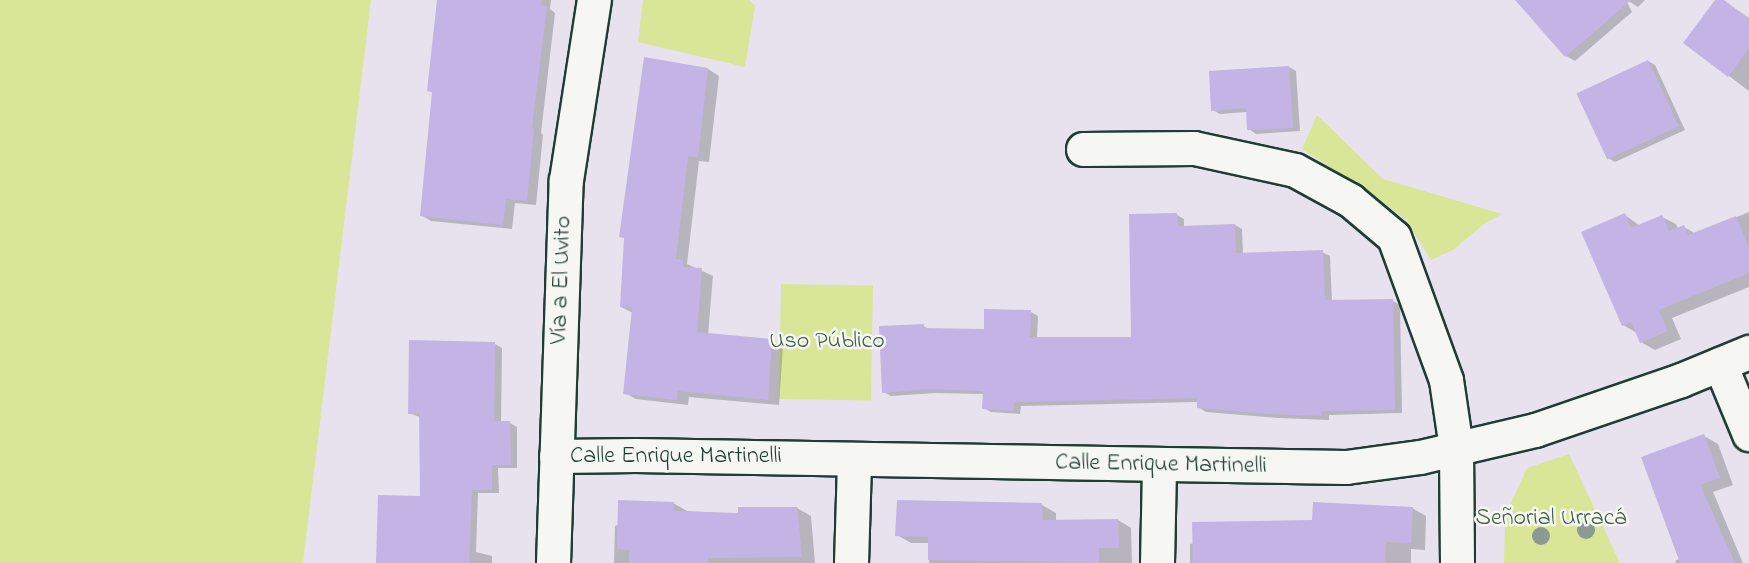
<!DOCTYPE html>
<meta charset="utf-8">
<style>
body{margin:0}
#map{position:relative;width:1749px;height:563px;overflow:hidden;background:#e7e2ee;font-family:"Indie Flower",sans-serif}
div>[style]{position:absolute}
.green>*{inset:0;background:#d9e698;transform-origin:0 0}
.shadow>*{inset:0;background:#0003}
.building>*{inset:0;background:#c4b4e5;transform-origin:0 0}
.roads{filter:drop-shadow(2px 0 #1f3d34) drop-shadow(-2px 0 #1f3d34) drop-shadow(0 2px #1f3d34) drop-shadow(0 -2px #1f3d34)}
.minor>*{height:33px;margin:-16.5px;padding:0 16.5px;transform-origin:16.5px;border-radius:16.5px;background:#f6f6f2}
.trees>*{width:18px;height:18px;margin:-9px;border-radius:50%;background:#8d9a93}
span{translate:-50% -50%;white-space:nowrap;text-align:center;line-height:1.15;-webkit-text-stroke:5px #f6f6f2;paint-order:stroke}
.street-label{font-size:24px;color:#1f3d34}
.park-label{font-size:24px;color:#445f48}
</style>
<div id="map">
<div class="green">
<i style="clip-path:polygon(0 0,371px 0,303px 563px,0 563px)"></i>
<i style="clip-path:polygon(643px 0,749px 0,755px 6px,745px 67px,638px 42px)"></i>
<i style="clip-path:polygon(1317px 115px,1383px 179px,1502px 214px,1484px 224px,1453px 250px,1431px 260px,1406px 220px,1373px 195px,1302px 149px)"></i>
<i style="left:781px;top:284px;width:92px;height:115px;rotate:1deg"></i>
<i style="clip-path:polygon(1569px 454px,1620px 563px,1504px 563px,1505px 516px,1527px 468px)"></i>
</div>
<div class="shadow">
<i style="clip-path:polygon(447px 0,551px 0,550px 9px,555px 13px,541px 133px,543px 135px,536px 205px,515px 203px,512px 229px,431px 221px,421px 215px,433px 93px,428px 90px)"></i>
<i style="clip-path:polygon(1517px 0,1626px 0,1632px 12px,1575px 61px,1566px 56px)"></i>
<i style="clip-path:polygon(1627px 0,1645px 0,1638px 7px)"></i>
<i style="clip-path:polygon(1717px 0,1722px 0,1749px 18px,1749px 91px,1685px 43px)"></i>
<i style="clip-path:polygon(1648px 61px,1655px 65px,1685px 130px,1615px 162px,1608px 158px)"></i>
<i style="clip-path:polygon(1289px 67px,1296px 71px,1300px 131px,1256px 134px,1249px 129px,1247px 112px,1220px 114px,1213px 110px)"></i>
<i style="clip-path:polygon(708px 69px,719px 76px,709px 162px,699px 161px,687px 264px,713px 276px,708px 335px,772px 341px,783px 347px,779px 405px,689px 397px,688px 405px,636px 399px,625px 393px,633px 313px,621px 307px,626px 239px,621px 236px)"></i>
<i style="clip-path:polygon(1749px 212px,1749px 287px,1672px 318px,1681px 339px,1655px 350px,1641px 342px,1637px 333px,1623px 325px,1625px 215px,1640px 226px,1662px 217px,1676px 224px,1678px 229px,1684px 227px,1696px 234px)"></i>
<i style="clip-path:polygon(1177px 215px,1184px 219px,1184px 227px,1235px 225px,1242px 229px,1243px 254px,1322px 252px,1330px 256px,1332px 302px,1393px 301px,1400px 305px,1402px 413px,1329px 415px,1329px 420px,1279px 418px,1206px 412px,1198px 407px,1198px 402px,1021px 406px,1020px 414px,991px 412px,984px 408px,984px 394px,935px 393px,891px 396px,884px 392px,923px 326px,930px 329px,985px 331px,1031px 312px,1038px 316px,1037px 339px,1133px 339px)"></i>
<i style="clip-path:polygon(495px 344px,502px 348px,501px 423px,510px 423px,517px 427px,517px 468px,498px 468px,499px 493px,478px 493px,476px 552px,492px 556px,492px 563px,377px 563px,422px 498px,420px 417px,409px 413px)"></i>
<i style="clip-path:polygon(1704px 436px,1718px 444px,1733px 485px,1713px 492px,1743px 563px,1676px 563px,1675px 561px,1679px 559px)"></i>
<i style="clip-path:polygon(673px 503px,687px 511px,740px 514px,797px 508px,811px 516px,815px 563px,614px 563px,615px 526px)"></i>
<i style="clip-path:polygon(1042px 505px,1056px 513px,1056px 521px,1118px 520px,1131px 528px,1132px 563px,929px 563px,930px 543px,911px 543px,897px 535px)"></i>
<i style="clip-path:polygon(1412px 508px,1426px 516px,1425px 550px,1411px 549px,1411px 563px,1190px 563px,1190px 544px,1314px 522px)"></i>
</div>
<div class="building">
<i style="clip-path:polygon(437px 0,542px 0,541px 5px,547px 6px,532px 128px,534px 128px,527px 201px,506px 199px,503px 225px,420px 216px,432px 92px,427px 91px)"></i>
<i style="clip-path:polygon(1515px 0,1631px 0,1565px 57px)"></i>
<i style="clip-path:polygon(1715px 0,1724px 0,1749px 19px,1749px 48px,1728px 77px,1683px 43px)"></i>
<i style="clip-path:polygon(644px 57px,708px 68px,698px 157px,688px 156px,676px 259px,683px 260px,683px 267px,702px 268px,697px 332px,772px 339px,768px 400px,678px 391px,677px 400px,623px 394px,632px 308px,620px 307px,624px 238px,619px 237px)"></i>
<i style="left:1648px;top:60px;width:73px;height:79px;rotate:65deg"></i>
<i style="clip-path:polygon(1289px 66px,1293px 128px,1247px 130px,1246px 108px,1211px 111px,1209px 71px)"></i>
<i style="clip-path:polygon(1177px 213px,1178px 226px,1235px 224px,1236px 253px,1323px 250px,1325px 300px,1393px 299px,1395px 410px,1322px 411px,1322px 416px,1270px 414px,1197px 408px,1197px 398px,1014px 402px,1013px 411px,982px 409px,983px 391px,927px 389px,882px 393px,879px 326px,924px 324px,924px 328px,984px 329px,984px 309px,1031px 310px,1030px 337px,1131px 337px,1129px 214px)"></i>
<i style="clip-path:polygon(1625px 213px,1631px 228px,1662px 215px,1669px 231px,1684px 225px,1688px 235px,1736px 216px,1749px 248px,1749px 273px,1659px 310px,1668px 331px,1640px 343px,1631px 322px,1622px 326px,1581px 232px)"></i>
<i style="clip-path:polygon(409px 340px,495px 342px,494px 421px,510px 421px,511px 465px,492px 465px,492px 490px,472px 490px,469px 563px,376px 563px,378px 495px,420px 496px,419px 414px,408px 414px)"></i>
<i style="clip-path:polygon(1704px 434px,1720px 478px,1700px 485px,1735px 563px,1680px 563px,1641px 457px)"></i>
<i style="clip-path:polygon(618px 500px,674px 502px,674px 511px,738px 513px,738px 507px,797px 507px,802px 557px,708px 558px,708px 563px,629px 563px,629px 550px,617px 549px)"></i>
<i style="clip-path:polygon(897px 500px,1042px 503px,1043px 520px,1118px 519px,1119px 548px,1099px 548px,1099px 563px,928px 560px,928px 537px,895px 536px)"></i>
<i style="clip-path:polygon(1313px 502px,1413px 507px,1411px 543px,1386px 542px,1385px 563px,1193px 563px,1192px 522px,1312px 520px)"></i>
</div>
<div class="roads">
<div class="minor">
<i style="left:1083px;top:149px;width:111px;rotate:-0.5deg"></i>
<i style="left:1194px;top:148px;width:103px;rotate:12.3deg"></i>
<i style="left:1295px;top:170px;width:63px;rotate:28.6deg"></i>
<i style="left:1350px;top:200px;width:57px;rotate:40.1deg"></i>
<i style="left:1394px;top:237px;width:152px;rotate:70deg"></i>
<i style="left:1446px;top:380px;width:69px;rotate:81.6deg"></i>
<i style="left:1456px;top:448px;width:115px;rotate:89.5deg"></i>
<i style="left:1720px;top:364px;width:76px;rotate:67.5deg"></i>
<i style="left:556px;top:456px;width:79px;rotate:-0.7deg"></i>
<i style="left:635px;top:455px;width:711px;rotate:0.97deg"></i>
<i style="left:1346px;top:467px;width:75px;rotate:-7.7deg"></i>
<i style="left:1420px;top:457px;width:118px;rotate:-13.2deg"></i>
<i style="left:1535px;top:430px;width:154px;rotate:-18.9deg"></i>
<i style="left:1681px;top:380px;width:74px;rotate:-22.4deg"></i>
<i style="left:553px;top:563px;width:383px;rotate:-88.1deg"></i>
<i style="left:566px;top:180px;width:182px;rotate:-81.2deg"></i>
<i style="left:851px;top:563px;width:104px;rotate:-88.3deg"></i>
<i style="left:1157px;top:563px;width:97px;rotate:-88.8deg"></i>
</div>
</div>
<div class="trees">
<i style="left:1586px;top:530px"></i>
<i style="left:1541px;top:536px"></i>
</div>
<div class="street-label">
<span style="left:562px;top:280px;rotate:-88deg">Vía a El Uvito</span>
<span style="left:676px;top:457px">Calle Enrique Martinelli</span>
<span style="left:1161px;top:465px;rotate:1deg">Calle Enrique Martinelli</span>
</div>
<div class="park-label">
<span style="left:827px;top:342px">Uso Público</span>
<span style="left:1551px;top:519px">Señorial Urracá</span>
</div>
</div>
